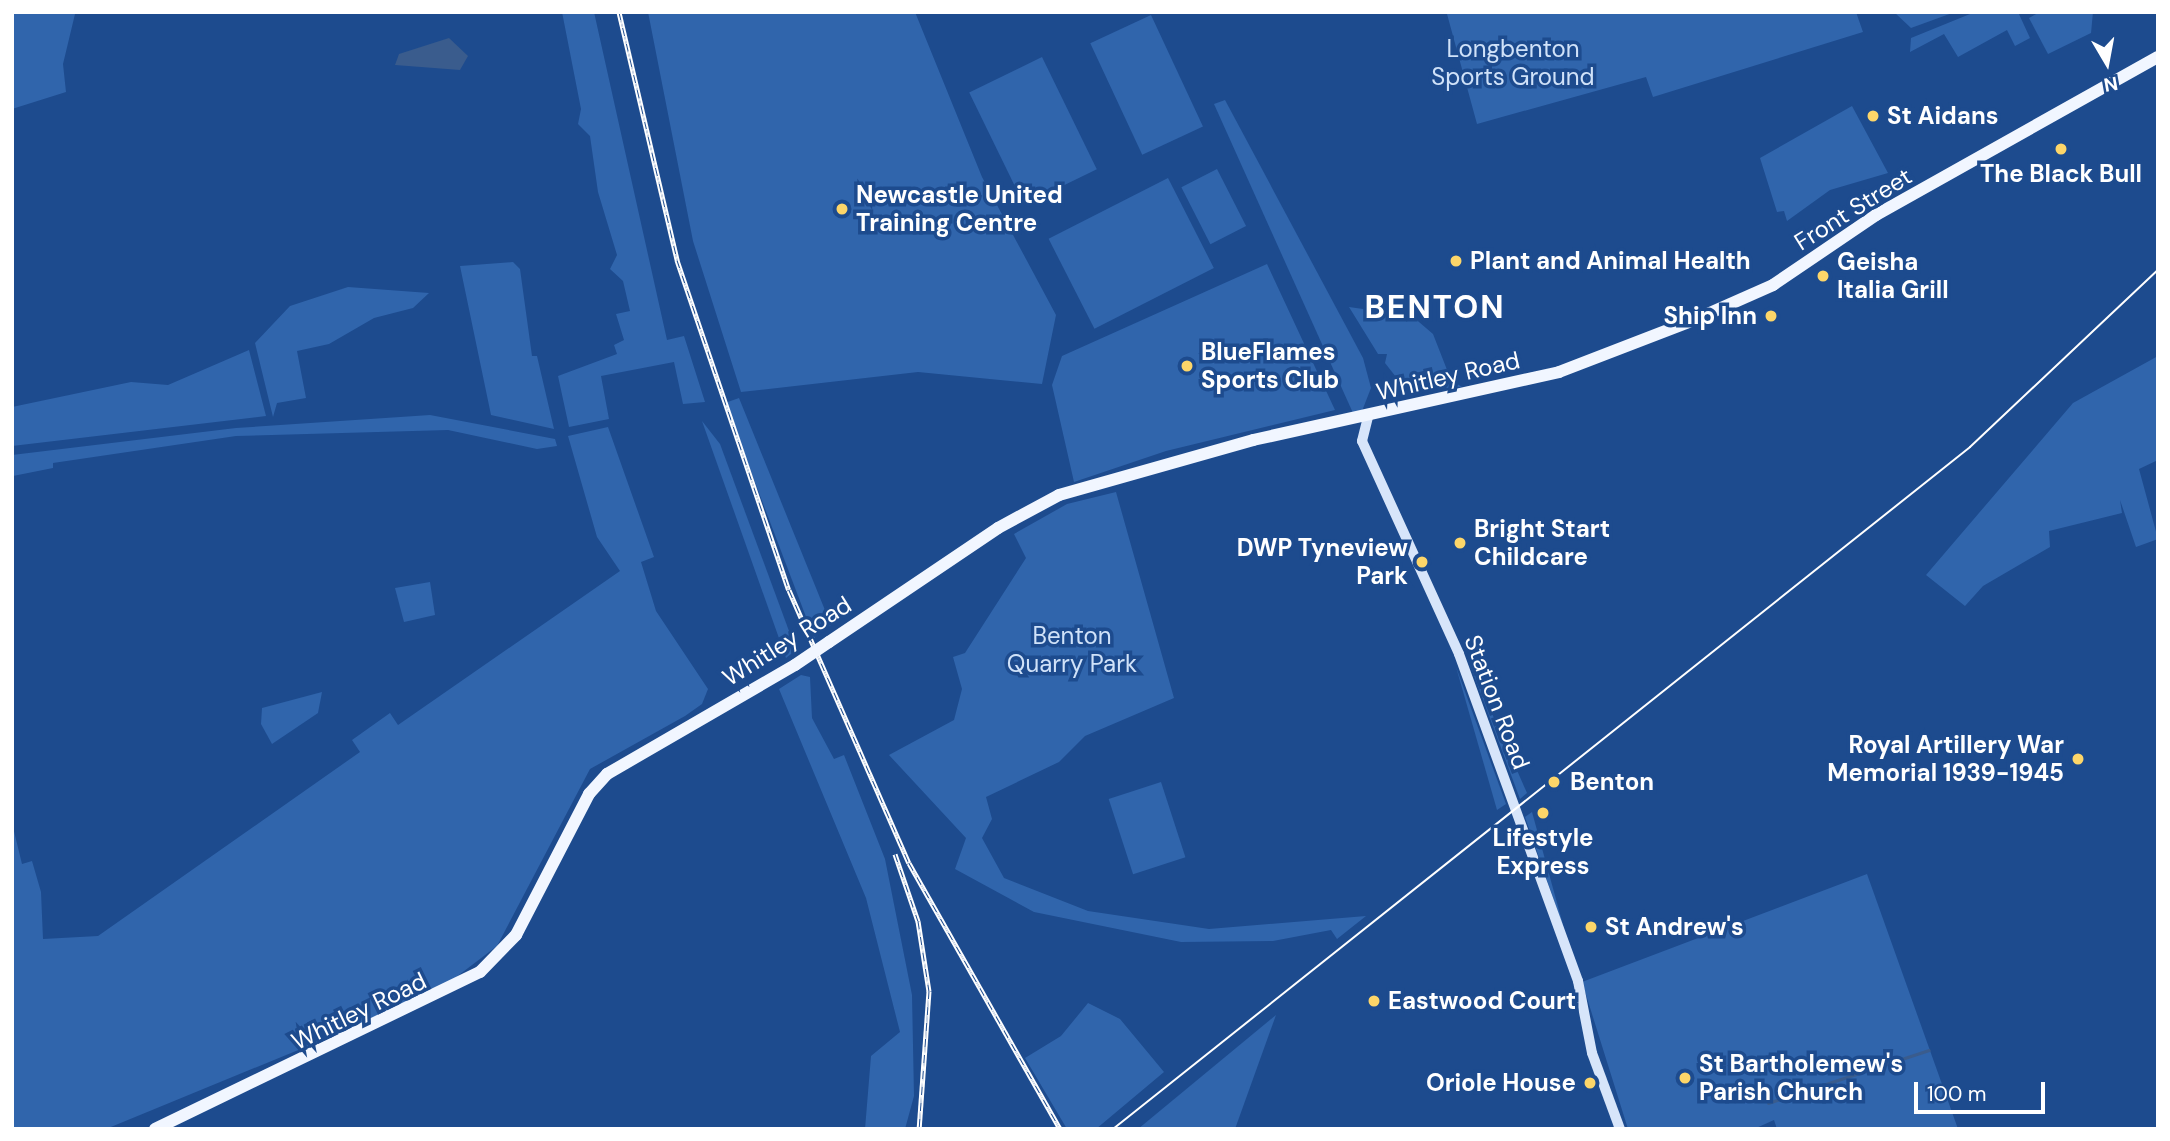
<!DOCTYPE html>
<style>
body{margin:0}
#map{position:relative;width:2170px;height:1141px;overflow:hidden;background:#1d4b8e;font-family:"DM Sans",sans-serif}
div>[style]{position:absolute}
.green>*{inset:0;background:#3065ac;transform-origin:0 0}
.water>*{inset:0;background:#3a5c8d}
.stream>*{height:2.5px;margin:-1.25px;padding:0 1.25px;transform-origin:1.25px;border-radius:1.25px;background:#3a5c8d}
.secondary>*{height:10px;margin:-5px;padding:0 5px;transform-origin:5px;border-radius:5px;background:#d7e5fa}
.primary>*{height:12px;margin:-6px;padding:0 6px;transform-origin:6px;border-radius:6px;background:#f1f6ff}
.tram>*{height:2px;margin:-1px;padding:0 1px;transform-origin:1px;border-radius:1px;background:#fff}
.rail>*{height:5px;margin-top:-2.5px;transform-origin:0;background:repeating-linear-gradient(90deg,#1d4b8e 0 8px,#fff 0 16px);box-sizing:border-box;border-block:2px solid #fff}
.primary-bridge>*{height:12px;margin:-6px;padding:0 6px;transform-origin:6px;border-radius:6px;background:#f1f6ff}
.dots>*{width:19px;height:19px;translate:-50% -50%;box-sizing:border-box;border:4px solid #1d4b8e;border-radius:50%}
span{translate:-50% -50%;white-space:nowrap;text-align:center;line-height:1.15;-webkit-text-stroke:7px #1d4b8e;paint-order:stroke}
.park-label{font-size:24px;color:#d0e2f9}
.poi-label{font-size:24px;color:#fff;font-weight:700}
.left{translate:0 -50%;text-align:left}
.right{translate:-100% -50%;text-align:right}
.street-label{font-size:24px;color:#fff}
.district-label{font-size:32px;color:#fff;font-weight:700;letter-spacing:2px}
.frame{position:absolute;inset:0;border:14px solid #fff;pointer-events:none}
.north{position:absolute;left:2072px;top:28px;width:70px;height:70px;-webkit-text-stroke:5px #1d4b8e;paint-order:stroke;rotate:170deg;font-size:19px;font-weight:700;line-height:28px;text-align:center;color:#fff}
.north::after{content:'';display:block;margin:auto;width:24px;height:32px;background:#fff;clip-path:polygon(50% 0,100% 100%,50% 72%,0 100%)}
.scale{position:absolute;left:1914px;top:1082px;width:131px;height:32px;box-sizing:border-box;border:4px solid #fff;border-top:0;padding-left:9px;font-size:21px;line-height:24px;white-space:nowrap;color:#fff;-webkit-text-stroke:5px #1d4b8e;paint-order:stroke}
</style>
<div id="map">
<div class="green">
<i style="clip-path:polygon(12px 12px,75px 14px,63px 64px,66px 92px,12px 109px)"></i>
<i style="clip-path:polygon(562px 12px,594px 12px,667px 340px,684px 336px,705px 402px,683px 404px,674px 362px,601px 376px,609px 419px,569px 427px,558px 376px,617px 354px,614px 345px,624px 340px,616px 314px,630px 311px,623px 281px,610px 269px,617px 255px,598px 192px,590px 136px,578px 124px,581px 109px)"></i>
<i style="clip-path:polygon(648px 12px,915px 12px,982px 177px,1056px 315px,1042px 384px,918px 372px,741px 392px,693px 241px)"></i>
<i style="clip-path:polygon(1856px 12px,1863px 32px,1653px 97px,1646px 77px,1477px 124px,1447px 14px)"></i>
<i style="clip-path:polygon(1894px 12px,1955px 12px,1911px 28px)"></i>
<i style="clip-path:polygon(1975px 12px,2018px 12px,2030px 38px,2015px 46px,2007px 30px,1958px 57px,1944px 34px,1910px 52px,1911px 38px)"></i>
<i style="clip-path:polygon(2040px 12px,2093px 12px,2091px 33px,2048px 54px,2029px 18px)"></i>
<i style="left:1151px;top:15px;width:123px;height:67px;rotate:65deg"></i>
<i style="left:1042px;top:57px;width:125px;height:81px;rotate:64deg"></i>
<i style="clip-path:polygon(1225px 100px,1363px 358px,1371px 388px,1362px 411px,1353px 413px,1214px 104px)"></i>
<i style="clip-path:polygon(1852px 106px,1888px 173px,1830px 190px,1787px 221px,1784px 211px,1777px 212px,1760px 158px)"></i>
<i style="left:1217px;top:169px;width:64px;height:40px;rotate:63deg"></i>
<i style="left:1168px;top:178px;width:101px;height:134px;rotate:63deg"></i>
<i style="clip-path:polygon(513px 262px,520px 269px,532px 356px,537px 356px,554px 429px,491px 415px,460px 266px)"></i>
<i style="clip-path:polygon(1267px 264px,1335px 410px,1166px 451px,1074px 482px,1052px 385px,1062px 356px)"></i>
<i style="clip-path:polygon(348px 287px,429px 293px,413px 308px,374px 318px,329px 344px,297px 351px,306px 398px,277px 403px,273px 417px,255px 343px,290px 306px)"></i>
<i style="clip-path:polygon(1349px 307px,1412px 316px,1433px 334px,1451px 380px,1462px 387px,1428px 389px,1396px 377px,1385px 363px,1387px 354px,1378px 354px)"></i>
<i style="clip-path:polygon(249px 350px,266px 416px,12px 446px,12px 407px,131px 382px,168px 385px)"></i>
<i style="clip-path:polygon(2158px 356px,2158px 460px,2139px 469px,2158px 539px,2136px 547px,2120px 500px,2122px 513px,2049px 531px,2050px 547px,1983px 586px,1965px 606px,1926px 575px,2073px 403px)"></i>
<i style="clip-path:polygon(739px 398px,831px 625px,814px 638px,725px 403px)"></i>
<i style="clip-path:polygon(430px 415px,555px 439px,557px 446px,537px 449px,448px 430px,236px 436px,53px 463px,53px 468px,13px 476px,12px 498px,12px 455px,236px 428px)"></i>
<i style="clip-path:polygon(702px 421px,720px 444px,796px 650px,786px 658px)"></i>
<i style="clip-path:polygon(608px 427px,654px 557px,641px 562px,656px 611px,708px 689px,702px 704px,685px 716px,590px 769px,497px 946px,451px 981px,398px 1009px,106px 1129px,12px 1129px,12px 823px,22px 864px,32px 861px,41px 892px,43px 939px,98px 936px,360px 752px,352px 740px,390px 713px,398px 725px,620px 571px,597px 537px,568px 436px)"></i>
<i style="clip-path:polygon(1116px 492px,1174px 698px,1085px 736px,1059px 762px,986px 797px,992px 819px,982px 838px,1004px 878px,1088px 911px,1209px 929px,1366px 916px,1337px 939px,1331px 930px,1273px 941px,1181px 942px,1034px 912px,955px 869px,966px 838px,889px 755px,954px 720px,962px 689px,953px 657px,965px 653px,1026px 558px,1014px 534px,1067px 504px)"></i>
<i style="clip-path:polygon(430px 582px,435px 615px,404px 622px,395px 588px)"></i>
<i style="clip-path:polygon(1468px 659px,1527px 793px,1520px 799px)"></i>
<i style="clip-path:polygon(1456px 667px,1506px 804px,1497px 810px)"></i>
<i style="clip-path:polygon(801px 675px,810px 677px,812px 718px,834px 759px,844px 755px,885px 859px,912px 995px,914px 1096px,905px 1129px,865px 1129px,871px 1056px,900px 1032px,866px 898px,779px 689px)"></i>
<i style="clip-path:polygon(322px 692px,318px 713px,272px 744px,261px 724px,262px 708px)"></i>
<i style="left:1161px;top:782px;width:79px;height:55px;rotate:72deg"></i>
<i style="clip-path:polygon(1532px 812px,1565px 932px,1525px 817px)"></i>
<i style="clip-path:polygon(1867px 874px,1958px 1129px,1777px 1129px,1774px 1120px,1754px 1129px,1628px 1129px,1582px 982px)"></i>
<i style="clip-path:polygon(1088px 1003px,1120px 1019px,1164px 1072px,1096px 1129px,1067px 1129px,1025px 1058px,1061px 1036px)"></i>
<i style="clip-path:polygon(1276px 1015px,1235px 1129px,1138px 1129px)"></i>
</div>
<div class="water">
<i style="clip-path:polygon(449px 38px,468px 56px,460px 70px,395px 65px,399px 54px)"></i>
</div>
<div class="stream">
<i style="left:1768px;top:1103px;width:169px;rotate:-18.2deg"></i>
</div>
<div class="secondary">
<i style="left:1368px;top:417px;width:25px;rotate:104deg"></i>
<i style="left:1362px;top:441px;width:234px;rotate:65.5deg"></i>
<i style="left:1459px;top:654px;width:348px;rotate:70deg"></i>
<i style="left:1578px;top:981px;width:73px;rotate:79deg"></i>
<i style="left:1592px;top:1053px;width:81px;rotate:69.8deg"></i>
</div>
<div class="primary">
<i style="left:829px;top:642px;width:204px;rotate:-34deg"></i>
<i style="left:998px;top:528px;width:69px;rotate:-28.4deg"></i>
<i style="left:1059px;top:495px;width:202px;rotate:-15.8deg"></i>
<i style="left:1253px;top:440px;width:313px;rotate:-12.5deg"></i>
<i style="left:1559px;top:372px;width:145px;rotate:-21.1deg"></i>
<i style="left:1694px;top:320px;width:86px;rotate:-23.9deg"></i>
<i style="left:1773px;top:285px;width:125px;rotate:-34.2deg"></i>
<i style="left:1876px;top:215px;width:323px;rotate:-29.3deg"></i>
<i style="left:155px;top:1129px;width:361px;rotate:-25.8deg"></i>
<i style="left:480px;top:972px;width:52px;rotate:-45.8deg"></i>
<i style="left:516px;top:935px;width:159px;rotate:-62.6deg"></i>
<i style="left:589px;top:794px;width:27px;rotate:-48deg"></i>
<i style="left:607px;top:774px;width:217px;rotate:-30.1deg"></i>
</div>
<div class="tram">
<i style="left:1113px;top:1129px;width:1095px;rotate:-38.51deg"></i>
<i style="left:1970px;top:447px;width:258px;rotate:-43.3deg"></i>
</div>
<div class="rail">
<i style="left:619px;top:12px;width:255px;rotate:76.8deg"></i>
<i style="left:677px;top:260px;width:348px;rotate:71.3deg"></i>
<i style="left:789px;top:590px;width:298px;rotate:66.3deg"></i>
<i style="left:909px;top:863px;width:306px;rotate:60.4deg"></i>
<i style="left:895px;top:854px;width:71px;rotate:71.1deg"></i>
<i style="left:918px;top:921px;width:71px;rotate:81.1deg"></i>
<i style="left:929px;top:991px;width:138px;rotate:94.1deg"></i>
</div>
<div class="primary-bridge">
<i style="left:795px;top:665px;width:41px;rotate:-34.1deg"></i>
</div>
<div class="dots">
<i style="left:1873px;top:116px;background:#fdd669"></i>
<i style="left:2061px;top:149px;background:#fdd669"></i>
<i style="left:842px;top:209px;background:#fdd669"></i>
<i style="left:1456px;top:261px;background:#fdd669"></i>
<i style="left:1823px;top:276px;background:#fdd669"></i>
<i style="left:1771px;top:316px;background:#fdd669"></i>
<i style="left:1187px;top:366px;background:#fdd669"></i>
<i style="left:1460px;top:543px;background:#fdd669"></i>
<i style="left:1422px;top:562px;background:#fdd669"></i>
<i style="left:2078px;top:759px;background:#fdd669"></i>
<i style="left:1554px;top:782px;background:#fdd669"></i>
<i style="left:1543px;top:813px;background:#fdd669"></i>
<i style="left:1591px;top:927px;background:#fdd669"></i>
<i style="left:1374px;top:1001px;background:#fdd669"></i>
<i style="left:1685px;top:1078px;background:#fdd669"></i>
<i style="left:1590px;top:1083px;background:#fdd669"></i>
</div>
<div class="park-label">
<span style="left:1513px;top:63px">Longbenton<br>Sports Ground</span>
<span style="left:1072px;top:650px">Benton<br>Quarry Park</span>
</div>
<div class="poi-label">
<span class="left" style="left:1887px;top:116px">St Aidans</span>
<span style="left:2061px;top:174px">The Black Bull</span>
<span class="left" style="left:856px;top:209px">Newcastle United<br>Training Centre</span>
<span class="left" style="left:1470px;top:261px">Plant and Animal Health</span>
<span class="left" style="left:1837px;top:276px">Geisha<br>Italia Grill</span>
<span class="right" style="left:1757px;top:316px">Ship Inn</span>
<span class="left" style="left:1201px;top:366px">BlueFlames<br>Sports Club</span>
<span class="left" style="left:1474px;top:543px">Bright Start<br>Childcare</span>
<span class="right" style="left:1408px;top:562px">DWP Tyneview<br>Park</span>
<span class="right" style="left:2064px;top:759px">Royal Artillery War<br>Memorial 1939-1945</span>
<span class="left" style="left:1570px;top:782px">Benton</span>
<span style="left:1543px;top:852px">Lifestyle<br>Express</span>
<span class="left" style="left:1605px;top:927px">St Andrew's</span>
<span class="left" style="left:1388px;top:1001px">Eastwood Court</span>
<span class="left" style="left:1699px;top:1078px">St Bartholemew's<br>Parish Church</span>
<span class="right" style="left:1576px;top:1083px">Oriole House</span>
</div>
<div class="street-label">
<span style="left:1853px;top:209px;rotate:-32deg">Front Street</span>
<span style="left:1448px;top:376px;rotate:-13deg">Whitley Road</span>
<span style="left:787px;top:641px;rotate:-32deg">Whitley Road</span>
<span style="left:1497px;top:702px;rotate:69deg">Station Road</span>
<span style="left:359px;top:1011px;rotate:-26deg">Whitley Road</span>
</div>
<div class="district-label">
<span style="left:1435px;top:307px">BENTON</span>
</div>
<div class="frame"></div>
<div class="north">N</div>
<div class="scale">100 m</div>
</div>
